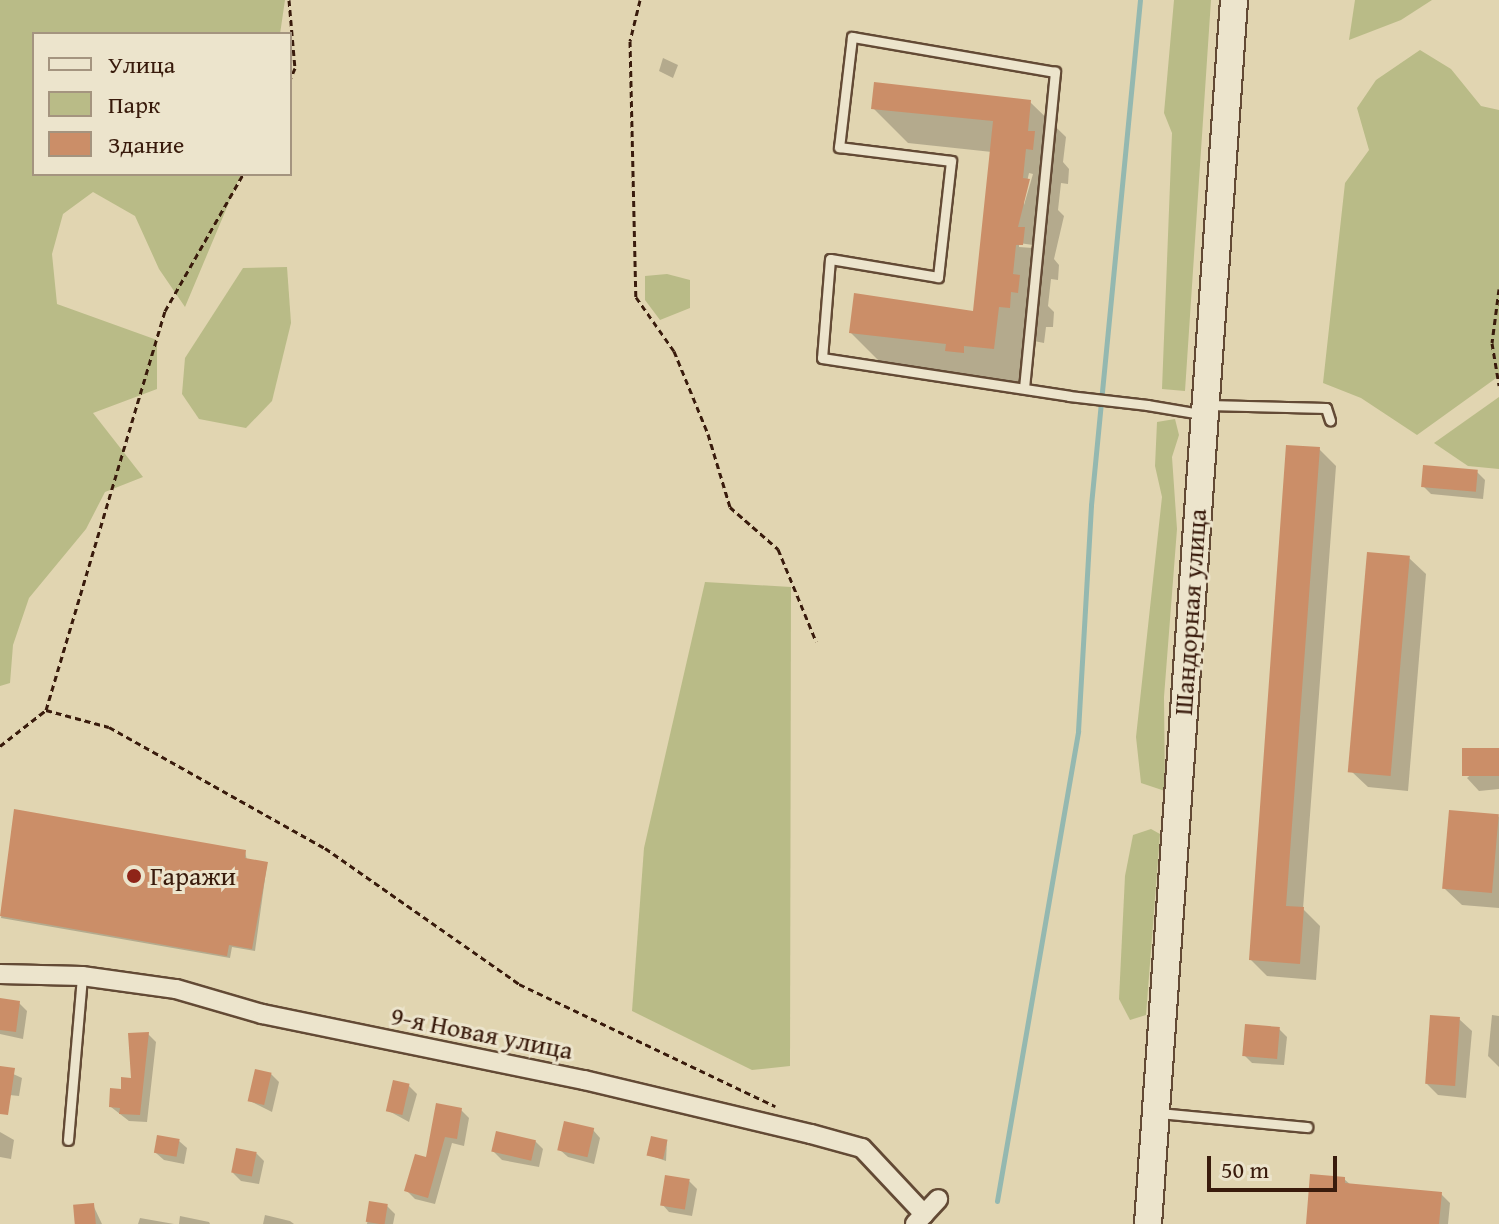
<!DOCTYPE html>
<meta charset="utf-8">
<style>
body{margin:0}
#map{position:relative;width:1499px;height:1224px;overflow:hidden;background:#e1d5b1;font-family:"Gentium Book Plus",serif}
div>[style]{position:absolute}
.green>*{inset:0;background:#b9bb87}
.shadow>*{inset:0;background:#0003}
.stream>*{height:5px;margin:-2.5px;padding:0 2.5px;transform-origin:2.5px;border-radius:2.5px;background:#94b8b0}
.building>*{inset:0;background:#cb8e68;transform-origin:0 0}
.path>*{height:3px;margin-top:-1.5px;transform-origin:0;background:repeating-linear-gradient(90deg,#391b0c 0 6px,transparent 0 10px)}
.roads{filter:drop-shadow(2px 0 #634a35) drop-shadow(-2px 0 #634a35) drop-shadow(0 2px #634a35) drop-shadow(0 -2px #634a35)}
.lane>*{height:9px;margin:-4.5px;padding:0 4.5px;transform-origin:4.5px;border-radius:4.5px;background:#ece4cc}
.street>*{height:18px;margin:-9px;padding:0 9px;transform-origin:9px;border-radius:9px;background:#ece4cc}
.secondary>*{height:26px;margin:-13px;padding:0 13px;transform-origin:13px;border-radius:13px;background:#ece4cc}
.dots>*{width:22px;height:22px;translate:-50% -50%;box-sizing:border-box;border:4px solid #ece4cc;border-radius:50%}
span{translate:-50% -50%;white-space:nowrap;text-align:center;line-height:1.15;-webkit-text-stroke:6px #ece4cc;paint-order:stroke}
.street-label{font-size:26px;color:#391b0c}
.poi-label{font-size:26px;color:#391b0c}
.left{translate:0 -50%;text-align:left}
.legend{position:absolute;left:32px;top:32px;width:260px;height:144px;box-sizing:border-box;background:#ece4cc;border:2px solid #a4947f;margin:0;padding:10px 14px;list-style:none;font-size:24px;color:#391b0c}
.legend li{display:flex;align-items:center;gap:16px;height:40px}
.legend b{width:40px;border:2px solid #a4947f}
.scale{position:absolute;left:1207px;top:1156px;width:130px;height:36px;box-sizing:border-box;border:4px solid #391b0c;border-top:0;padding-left:10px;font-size:24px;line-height:28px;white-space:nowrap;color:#391b0c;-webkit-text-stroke:6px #ece4cc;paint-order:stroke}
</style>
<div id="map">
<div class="green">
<i style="clip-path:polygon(0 0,285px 0,280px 34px,34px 34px,34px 174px,241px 174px,185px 307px,159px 269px,135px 216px,93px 192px,63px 214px,52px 254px,57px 304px,157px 340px,157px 389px,93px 413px,143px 477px,105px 492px,86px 529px,29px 598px,13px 645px,10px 683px,0 686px)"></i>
<i style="clip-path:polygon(1174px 0,1211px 0,1185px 391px,1162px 389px,1172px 133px,1164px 113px)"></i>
<i style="clip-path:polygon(1355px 0,1432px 0,1401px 20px,1349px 40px)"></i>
<i style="clip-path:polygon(1420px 50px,1451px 69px,1481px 106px,1499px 110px,1499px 376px,1417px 435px,1361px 398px,1323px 383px,1345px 183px,1369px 150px,1357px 108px,1376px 80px)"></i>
<i style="clip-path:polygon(287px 267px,291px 323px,272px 401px,246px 428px,199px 419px,182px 394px,185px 358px,243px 268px)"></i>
<i style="clip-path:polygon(667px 274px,690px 280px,690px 308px,660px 320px,645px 300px,645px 276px)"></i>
<i style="clip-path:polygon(1499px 397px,1499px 469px,1468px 466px,1434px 443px)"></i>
<i style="clip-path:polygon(1175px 419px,1179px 435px,1172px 457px,1177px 529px,1164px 697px,1165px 791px,1141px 783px,1136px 737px,1162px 497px,1155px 466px,1157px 422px)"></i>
<i style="clip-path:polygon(705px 582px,791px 587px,790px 1066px,752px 1070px,632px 1011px,644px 848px)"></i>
<i style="clip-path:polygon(1151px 829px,1160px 834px,1146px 1015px,1130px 1020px,1119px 999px,1125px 876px,1133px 835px)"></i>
</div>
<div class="shadow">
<i style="clip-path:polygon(663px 58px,678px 65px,673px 78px,659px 71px)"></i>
<i style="clip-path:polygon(evenodd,1030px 102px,1066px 137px,1063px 162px,1069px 169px,1068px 184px,1061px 183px,1058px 210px,1064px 216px,1054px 259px,1059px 265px,1058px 280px,1051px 279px,1048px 306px,1054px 312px,1053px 327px,1046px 327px,1044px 343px,1034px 341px,1029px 384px,999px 380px,998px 387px,886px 368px,851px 333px,975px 314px,992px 152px,908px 143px,873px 108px,1030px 102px,1029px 173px,1033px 174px,1024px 205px,1024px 195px,1029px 173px,1030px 102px,1019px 243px,1033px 245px,1033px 248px,1019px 247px,1019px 243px)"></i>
<i style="clip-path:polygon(1319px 449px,1336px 466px,1303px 909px,1320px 926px,1316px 980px,1267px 976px,1251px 960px)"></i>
<i style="clip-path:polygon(1477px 472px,1485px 480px,1483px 499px,1431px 494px,1423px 486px)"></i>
<i style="clip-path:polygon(1409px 558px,1426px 574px,1408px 791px,1368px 787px,1351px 771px)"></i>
<i style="clip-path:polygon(1499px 750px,1499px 789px,1479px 791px,1467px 778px)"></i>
<i style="clip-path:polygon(16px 811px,245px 852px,247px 860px,267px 864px,255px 951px,232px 947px,230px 958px,1px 918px)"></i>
<i style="clip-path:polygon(1499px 816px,1499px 908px,1462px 905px,1445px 889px)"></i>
<i style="clip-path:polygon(0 1000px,19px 1003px,27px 1011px,23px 1039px,0 1034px)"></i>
<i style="clip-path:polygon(1492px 1015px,1499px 1016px,1499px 1067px,1488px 1056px)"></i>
<i style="clip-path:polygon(1459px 1019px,1472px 1031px,1466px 1098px,1438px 1095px,1426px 1083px)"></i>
<i style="clip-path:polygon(1279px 1029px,1287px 1037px,1284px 1065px,1252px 1063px,1244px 1055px)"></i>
<i style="clip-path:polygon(148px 1034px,156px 1042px,147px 1122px,129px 1121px,111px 1107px,133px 1080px)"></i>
<i style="clip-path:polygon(0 1068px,22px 1078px,19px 1096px,0 1094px)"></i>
<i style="clip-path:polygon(271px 1074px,279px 1082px,272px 1112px,250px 1101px)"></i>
<i style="clip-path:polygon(409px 1086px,417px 1094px,409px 1122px,387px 1110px)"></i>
<i style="clip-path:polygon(461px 1110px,469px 1118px,464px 1146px,452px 1143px,435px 1204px,415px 1199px,407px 1191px)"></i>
<i style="clip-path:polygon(593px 1130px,600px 1138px,594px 1164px,568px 1157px,560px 1150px)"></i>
<i style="clip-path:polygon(0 1132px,14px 1140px,11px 1159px,0 1157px)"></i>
<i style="clip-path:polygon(179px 1141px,187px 1148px,184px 1164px,164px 1160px,156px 1153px)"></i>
<i style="clip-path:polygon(535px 1141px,543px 1149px,539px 1167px,502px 1160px,494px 1152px)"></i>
<i style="clip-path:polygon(667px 1141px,666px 1161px,649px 1155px)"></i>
<i style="clip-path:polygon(256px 1153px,264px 1161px,259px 1184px,241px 1181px,233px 1173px)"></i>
<i style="clip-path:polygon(1344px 1179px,1352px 1186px,1441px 1194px,1450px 1203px,1448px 1224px,1308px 1224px)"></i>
<i style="clip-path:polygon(689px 1181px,697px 1189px,692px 1216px,669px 1212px,662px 1204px)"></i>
<i style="clip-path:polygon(371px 1204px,387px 1206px,395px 1214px,393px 1224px,367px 1224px)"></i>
<i style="clip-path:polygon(93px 1205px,102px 1224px,77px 1224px)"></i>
<i style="clip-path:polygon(265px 1215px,290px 1221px,294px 1224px,263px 1224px)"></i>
<i style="clip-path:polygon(180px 1216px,209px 1222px,210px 1224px,179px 1224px)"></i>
<i style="clip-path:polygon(140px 1218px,174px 1224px,138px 1224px)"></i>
</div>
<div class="stream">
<i style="left:997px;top:1201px;width:477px;rotate:-80.2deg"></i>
<i style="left:1078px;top:731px;width:226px;rotate:-86.7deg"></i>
<i style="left:1091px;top:505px;width:507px;rotate:-84.46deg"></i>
</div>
<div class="building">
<i style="clip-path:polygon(874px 82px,1031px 100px,1028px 131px,1035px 131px,1033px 150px,1026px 149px,1023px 178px,1030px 179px,1018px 227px,1025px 227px,1023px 245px,1016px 245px,1013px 274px,1020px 275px,1018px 293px,1011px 292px,1010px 308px,999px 307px,994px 349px,964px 346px,964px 353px,945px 351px,946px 344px,849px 333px,854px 293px,973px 311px,993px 121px,871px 109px)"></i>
<i style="clip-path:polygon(1286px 445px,1320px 447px,1286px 906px,1304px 907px,1300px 964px,1249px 960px)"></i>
<i style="left:1423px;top:465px;width:55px;height:22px;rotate:5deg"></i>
<i style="left:1367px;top:552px;width:43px;height:221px;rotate:5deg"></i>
<i style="left:1499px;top:748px;width:28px;height:37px;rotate:90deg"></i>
<i style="clip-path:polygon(14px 809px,246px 850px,245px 858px,268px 862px,252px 949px,229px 945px,227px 956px,0 916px)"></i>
<i style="left:1449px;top:810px;width:50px;height:79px;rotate:5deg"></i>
<i style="clip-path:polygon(0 998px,20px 1001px,16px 1032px,0 1030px)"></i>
<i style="left:1430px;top:1015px;width:30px;height:69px;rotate:4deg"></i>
<i style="left:1245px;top:1024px;width:35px;height:32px;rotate:5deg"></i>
<i style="clip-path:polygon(149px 1032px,140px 1115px,119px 1114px,120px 1108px,109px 1107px,110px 1088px,121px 1089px,121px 1077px,131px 1078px,128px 1033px)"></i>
<i style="clip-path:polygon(0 1066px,15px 1068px,8px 1115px,0 1114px)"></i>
<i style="left:255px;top:1069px;width:17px;height:33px;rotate:13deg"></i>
<i style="left:393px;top:1080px;width:17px;height:32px;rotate:13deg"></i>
<i style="clip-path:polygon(436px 1103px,462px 1108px,457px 1139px,445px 1137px,428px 1198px,404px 1191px,415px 1154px,426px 1157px)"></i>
<i style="left:564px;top:1121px;width:31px;height:30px;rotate:13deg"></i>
<i style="left:496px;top:1131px;width:41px;height:21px;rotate:13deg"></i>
<i style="left:157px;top:1135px;width:23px;height:18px;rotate:10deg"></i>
<i style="left:651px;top:1136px;width:17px;height:20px;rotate:13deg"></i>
<i style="left:236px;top:1148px;width:21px;height:25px;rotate:11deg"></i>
<i style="clip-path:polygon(1310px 1174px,1345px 1177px,1345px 1183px,1442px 1192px,1439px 1224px,1306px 1224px)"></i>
<i style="left:665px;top:1175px;width:25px;height:31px;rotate:9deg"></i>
<i style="left:369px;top:1201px;width:19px;height:21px;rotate:9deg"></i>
<i style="left:94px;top:1203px;width:21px;height:21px;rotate:85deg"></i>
</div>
<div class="path">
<i style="left:289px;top:0;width:68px;rotate:85deg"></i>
<i style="left:295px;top:68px;width:13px;rotate:113deg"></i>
<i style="left:640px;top:0;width:42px;rotate:103.7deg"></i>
<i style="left:630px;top:41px;width:256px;rotate:88.7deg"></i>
<i style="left:636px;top:297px;width:66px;rotate:54.9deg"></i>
<i style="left:674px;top:351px;width:90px;rotate:67.7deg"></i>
<i style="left:708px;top:434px;width:76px;rotate:73.2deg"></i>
<i style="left:730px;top:507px;width:64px;rotate:41.2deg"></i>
<i style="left:778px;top:549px;width:100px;rotate:67.6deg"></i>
<i style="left:1499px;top:289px;width:54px;rotate:97.4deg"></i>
<i style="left:1492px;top:343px;width:43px;rotate:80.5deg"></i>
<i style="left:46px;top:710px;width:416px;rotate:-73.4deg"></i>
<i style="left:165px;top:311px;width:158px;rotate:-60.3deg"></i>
<i style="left:0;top:746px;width:58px;rotate:-38deg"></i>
<i style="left:46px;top:710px;width:65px;rotate:15.1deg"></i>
<i style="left:109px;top:727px;width:248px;rotate:29.3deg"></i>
<i style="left:325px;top:848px;width:237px;rotate:35deg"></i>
<i style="left:519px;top:984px;width:284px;rotate:25.5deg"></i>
</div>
<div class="roads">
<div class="lane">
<i style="left:1024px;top:388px;width:318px;rotate:-84.4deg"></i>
<i style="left:1055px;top:72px;width:206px;rotate:-170.2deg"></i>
<i style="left:852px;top:37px;width:111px;rotate:96.7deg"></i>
<i style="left:839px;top:147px;width:113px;rotate:7.1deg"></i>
<i style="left:951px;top:161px;width:117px;rotate:96.4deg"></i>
<i style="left:938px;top:277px;width:109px;rotate:-170.5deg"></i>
<i style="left:830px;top:259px;width:99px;rotate:94.6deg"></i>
<i style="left:822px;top:358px;width:250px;rotate:8.7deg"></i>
<i style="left:1069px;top:396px;width:79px;rotate:6.6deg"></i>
<i style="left:1147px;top:405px;width:55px;rotate:9.5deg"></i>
<i style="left:1208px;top:405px;width:118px;rotate:1.5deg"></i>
<i style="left:1326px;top:408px;width:13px;rotate:72deg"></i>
<i style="left:1158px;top:1113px;width:150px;rotate:5.4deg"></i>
<i style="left:68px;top:1140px;width:165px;rotate:-85.1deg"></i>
</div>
<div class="street">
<i style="left:0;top:974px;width:82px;rotate:1.4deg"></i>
<i style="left:82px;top:976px;width:95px;rotate:7.9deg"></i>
<i style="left:176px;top:989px;width:90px;rotate:16.2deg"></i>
<i style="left:262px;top:1014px;width:329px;rotate:11.6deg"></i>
<i style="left:584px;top:1080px;width:233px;rotate:13.4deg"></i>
<i style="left:811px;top:1134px;width:53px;rotate:15.4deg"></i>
<i style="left:862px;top:1148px;width:91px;rotate:46.8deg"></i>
<i style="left:915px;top:1224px;width:34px;rotate:-47deg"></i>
</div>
<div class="secondary">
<i style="left:1148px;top:1224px;width:1227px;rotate:-85.98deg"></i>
</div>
</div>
<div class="dots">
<i style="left:134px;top:876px;background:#8f2418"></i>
</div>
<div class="street-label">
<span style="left:1190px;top:612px;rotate:-86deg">Шандорная улица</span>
<span style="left:482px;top:1033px;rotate:11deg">9-я Новая улица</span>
</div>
<div class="poi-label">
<span class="left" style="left:150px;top:876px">Гаражи</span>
</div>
<ul class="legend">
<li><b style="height:10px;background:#ece4cc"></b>Улица</li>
<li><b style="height:22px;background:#b9bb87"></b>Парк</li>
<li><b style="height:22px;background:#cb8e68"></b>Здание</li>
</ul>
<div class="scale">50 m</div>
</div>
